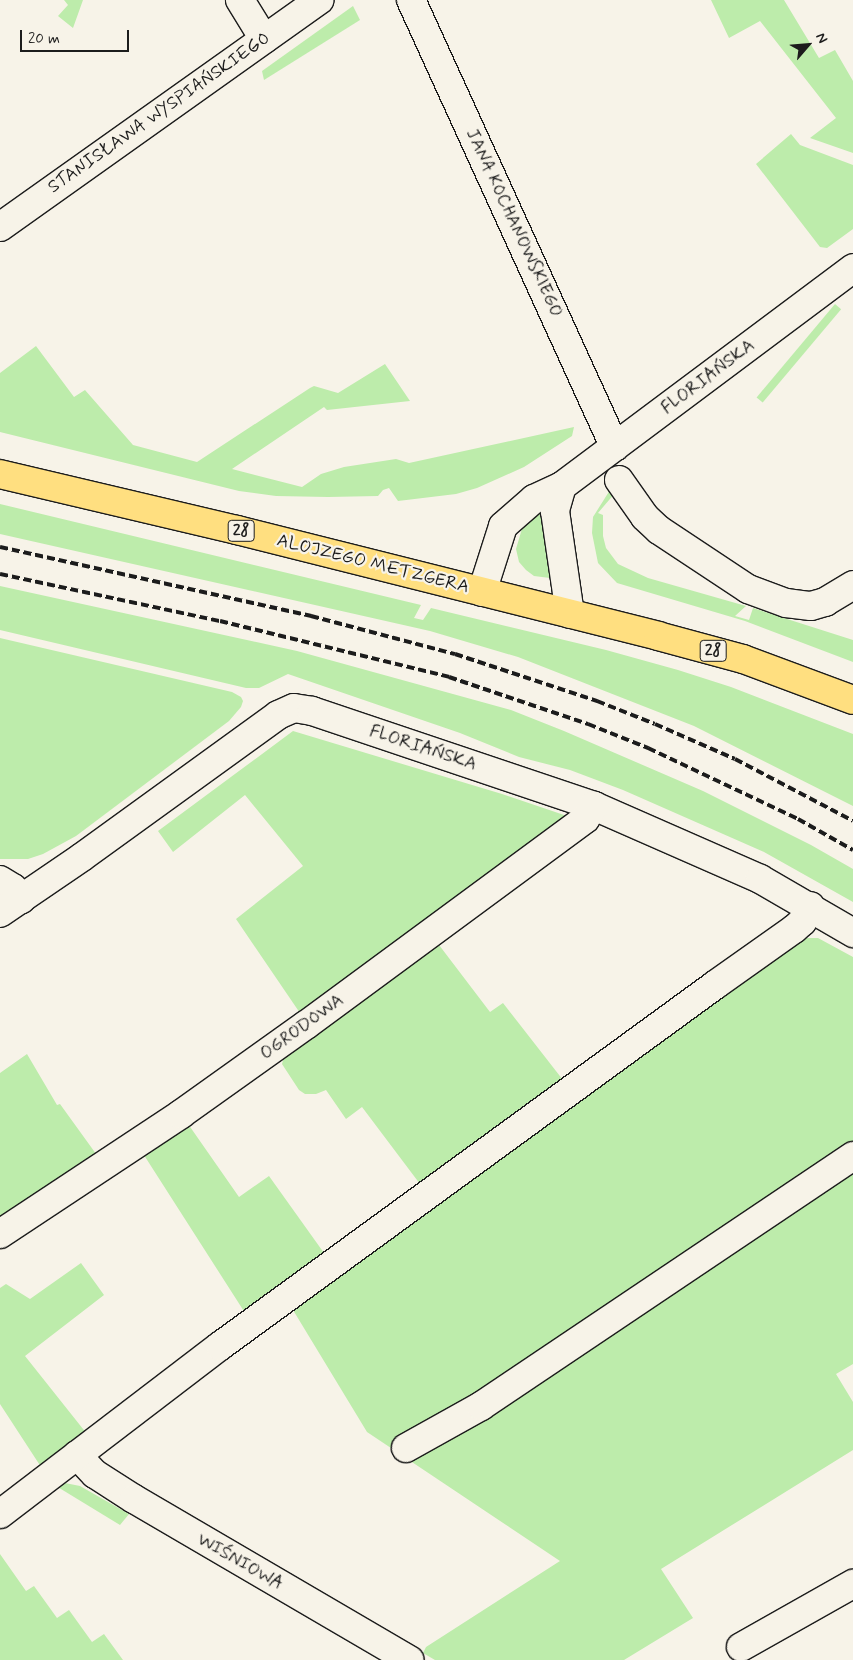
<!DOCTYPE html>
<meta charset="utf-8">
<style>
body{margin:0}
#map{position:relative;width:853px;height:1660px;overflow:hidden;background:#f7f3e8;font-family:Mynerve,sans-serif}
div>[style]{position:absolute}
.green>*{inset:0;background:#bdecab;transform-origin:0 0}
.roads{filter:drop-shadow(1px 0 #1c1c1c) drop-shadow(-1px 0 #1c1c1c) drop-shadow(0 1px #1c1c1c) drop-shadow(0 -1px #1c1c1c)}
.minor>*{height:28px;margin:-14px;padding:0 14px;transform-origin:14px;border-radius:14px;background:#f7f3e8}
.major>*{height:28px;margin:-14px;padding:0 14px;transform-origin:14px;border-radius:14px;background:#ffdf80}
.rail>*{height:4px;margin-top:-2px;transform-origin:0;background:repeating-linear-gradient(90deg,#1c1c1c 0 8px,transparent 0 12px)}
span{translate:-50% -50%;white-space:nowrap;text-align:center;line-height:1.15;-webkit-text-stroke:4.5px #f7f3e8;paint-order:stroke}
.shield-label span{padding:1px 4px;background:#f7f3e8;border:1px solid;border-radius:4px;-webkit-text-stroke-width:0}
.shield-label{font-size:16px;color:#1c1c1c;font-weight:700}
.street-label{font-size:18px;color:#1c1c1c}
.north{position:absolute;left:783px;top:20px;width:50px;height:50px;-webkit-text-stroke:4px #f7f3e8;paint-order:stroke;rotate:63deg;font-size:14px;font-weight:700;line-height:20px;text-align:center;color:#1c1c1c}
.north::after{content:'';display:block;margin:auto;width:18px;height:22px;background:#1c1c1c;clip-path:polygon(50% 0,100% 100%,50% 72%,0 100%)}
.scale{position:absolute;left:20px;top:30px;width:109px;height:22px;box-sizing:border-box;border:2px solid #1c1c1c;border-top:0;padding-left:6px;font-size:15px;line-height:18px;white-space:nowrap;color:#1c1c1c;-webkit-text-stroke:4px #f7f3e8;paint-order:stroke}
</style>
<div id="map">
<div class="green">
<i style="clip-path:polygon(64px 0,83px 0,73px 28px,58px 16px,68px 5px)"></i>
<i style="clip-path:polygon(711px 0,784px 0,819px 58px,835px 50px,853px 81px,853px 153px,810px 138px,836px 118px,760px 21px,729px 38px)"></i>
<i style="clip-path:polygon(353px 6px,360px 20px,264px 80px,262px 71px)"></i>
<i style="clip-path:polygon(791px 134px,800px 145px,853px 165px,853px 229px,827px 248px,820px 247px,756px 164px)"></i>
<i style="left:835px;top:304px;width:8px;height:122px;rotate:40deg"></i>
<i style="clip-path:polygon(36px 346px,74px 397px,85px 390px,133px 445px,197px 462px,310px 388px,314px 386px,338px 393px,385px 364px,410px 401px,327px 410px,324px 407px,232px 469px,302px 487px,321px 474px,344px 467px,396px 459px,409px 463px,574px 427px,572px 436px,524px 467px,477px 488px,456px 494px,398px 501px,389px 488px,383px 490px,378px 496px,328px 497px,276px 496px,239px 491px,0 432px,0 373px)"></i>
<i style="clip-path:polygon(610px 490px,615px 493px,598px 513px,603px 515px,603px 536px,606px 548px,618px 564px,648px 578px,746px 606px,735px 616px,749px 620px,753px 608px,853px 640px,853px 662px,745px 621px,617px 583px,598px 563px,592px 533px,593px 517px)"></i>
<i style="clip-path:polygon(544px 498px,546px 551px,553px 573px,550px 578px,534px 576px,526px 570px,519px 562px,516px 549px,524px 522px)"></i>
<i style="clip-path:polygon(0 504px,421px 605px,414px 618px,423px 620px,431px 608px,606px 650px,678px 670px,731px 687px,853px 734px,853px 806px,694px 726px,518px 657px,430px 631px,0 534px)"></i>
<i style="clip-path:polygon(0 586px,297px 651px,511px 710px,564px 731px,703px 791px,811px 845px,853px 869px,853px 902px,764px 852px,623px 790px,570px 770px,519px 757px,460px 733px,288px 674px,259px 688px,246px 688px,0 630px)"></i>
<i style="clip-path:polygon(0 638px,232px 692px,241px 697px,243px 701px,241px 707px,229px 721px,76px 836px,43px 854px,28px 859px,0 859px)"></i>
<i style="clip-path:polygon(293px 731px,502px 794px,567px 816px,302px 1016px,236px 919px,303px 866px,245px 795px,173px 852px,158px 831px)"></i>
<i style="clip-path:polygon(802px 938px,818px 938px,853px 957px,853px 1364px,836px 1374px,853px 1402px,853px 1450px,661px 1569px,693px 1618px,624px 1660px,435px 1660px,423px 1653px,426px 1647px,560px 1561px,367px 1432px,293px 1310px,551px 1117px)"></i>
<i style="clip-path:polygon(436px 941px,490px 1012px,503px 1003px,563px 1080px,420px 1184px,362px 1107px,346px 1119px,326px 1090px,316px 1094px,305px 1094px,299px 1090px,282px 1064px,286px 1050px)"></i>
<i style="clip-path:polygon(27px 1054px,57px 1105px,60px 1104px,99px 1158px,0 1222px,0 1073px)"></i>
<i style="clip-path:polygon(186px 1121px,239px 1197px,269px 1176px,324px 1253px,392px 1204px,247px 1316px,142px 1152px)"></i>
<i style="clip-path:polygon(81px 1263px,104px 1295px,25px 1356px,87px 1434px,43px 1470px,0 1404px,0 1288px,6px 1284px,30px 1299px)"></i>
<i style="clip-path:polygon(65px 1483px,80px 1486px,129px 1514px,120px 1525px,56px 1486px)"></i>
<i style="clip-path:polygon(0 1554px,26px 1591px,34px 1586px,57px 1618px,69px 1610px,92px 1642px,104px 1634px,123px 1660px,0 1660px)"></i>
</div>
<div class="roads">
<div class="minor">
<i style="left:240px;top:0;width:46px;rotate:58.4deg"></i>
<i style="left:411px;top:0;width:491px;rotate:65.5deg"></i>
<i style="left:0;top:227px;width:392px;rotate:-35.4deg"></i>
<i style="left:619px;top:480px;width:45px;rotate:54.9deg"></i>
<i style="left:645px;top:517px;width:19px;rotate:43deg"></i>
<i style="left:659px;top:530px;width:107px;rotate:33.5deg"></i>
<i style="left:748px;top:589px;width:40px;rotate:20.2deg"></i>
<i style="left:786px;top:603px;width:25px;rotate:7deg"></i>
<i style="left:811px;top:606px;width:15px;rotate:-16deg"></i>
<i style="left:825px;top:602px;width:33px;rotate:-31deg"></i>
<i style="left:562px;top:486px;width:26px;rotate:106deg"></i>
<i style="left:555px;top:511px;width:104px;rotate:81.7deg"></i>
<i style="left:482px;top:592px;width:69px;rotate:-72.3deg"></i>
<i style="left:503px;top:526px;width:41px;rotate:-41.1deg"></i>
<i style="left:534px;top:499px;width:31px;rotate:-25deg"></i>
<i style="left:562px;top:486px;width:364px;rotate:-36.8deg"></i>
<i style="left:0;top:880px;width:15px;rotate:32deg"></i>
<i style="left:13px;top:888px;width:14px;rotate:54deg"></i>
<i style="left:0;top:913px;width:99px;rotate:-34.3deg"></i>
<i style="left:82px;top:857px;width:242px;rotate:-35.9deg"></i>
<i style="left:278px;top:715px;width:17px;rotate:-24deg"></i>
<i style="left:294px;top:708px;width:18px;rotate:9deg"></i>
<i style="left:312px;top:711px;width:298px;rotate:18.6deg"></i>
<i style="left:594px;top:806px;width:181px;rotate:23.7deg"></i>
<i style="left:760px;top:879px;width:108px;rotate:30.1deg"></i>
<i style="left:0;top:1234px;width:217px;rotate:-33.5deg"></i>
<i style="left:181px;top:1114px;width:153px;rotate:-35.5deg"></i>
<i style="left:306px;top:1025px;width:347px;rotate:-36.4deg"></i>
<i style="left:585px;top:819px;width:16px;rotate:-55deg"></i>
<i style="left:406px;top:1448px;width:86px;rotate:-29.2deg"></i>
<i style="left:481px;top:1406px;width:448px;rotate:-33.9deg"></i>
<i style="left:77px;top:1455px;width:26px;rotate:47deg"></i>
<i style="left:95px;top:1474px;width:46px;rotate:32.7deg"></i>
<i style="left:134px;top:1499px;width:319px;rotate:30.3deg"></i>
<i style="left:0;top:1514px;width:277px;rotate:-37.4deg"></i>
<i style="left:220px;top:1346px;width:613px;rotate:-36.1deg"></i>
<i style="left:715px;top:985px;width:97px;rotate:-35.3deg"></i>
<i style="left:794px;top:929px;width:11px;rotate:-41deg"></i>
<i style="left:802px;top:922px;width:18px;rotate:-63deg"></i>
<i style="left:741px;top:1647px;width:129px;rotate:-29.4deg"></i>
</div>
<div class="major">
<i style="left:0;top:474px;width:244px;rotate:13.3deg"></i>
<i style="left:237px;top:530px;width:434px;rotate:14.1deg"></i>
<i style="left:658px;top:636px;width:88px;rotate:15.1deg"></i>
<i style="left:743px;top:659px;width:117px;rotate:20.4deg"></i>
</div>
</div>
<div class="rail">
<i style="left:0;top:547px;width:319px;rotate:12.5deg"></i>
<i style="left:311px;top:616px;width:149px;rotate:14.8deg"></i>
<i style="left:455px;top:654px;width:150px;rotate:18.3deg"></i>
<i style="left:597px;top:701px;width:62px;rotate:21.6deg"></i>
<i style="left:655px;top:724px;width:87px;rotate:23.6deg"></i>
<i style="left:735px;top:759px;width:133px;rotate:27.7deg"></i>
<i style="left:0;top:574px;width:225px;rotate:12.1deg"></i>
<i style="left:220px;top:621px;width:236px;rotate:13.7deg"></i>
<i style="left:449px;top:677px;width:147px;rotate:18.7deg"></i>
<i style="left:588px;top:724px;width:65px;rotate:21.8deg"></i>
<i style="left:648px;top:748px;width:166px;rotate:25.3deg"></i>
<i style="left:798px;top:819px;width:63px;rotate:29.4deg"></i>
</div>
<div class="shield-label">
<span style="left:241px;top:531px">28</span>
<span style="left:713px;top:651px">28</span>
</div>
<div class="street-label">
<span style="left:159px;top:113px;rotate:-35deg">STANISŁAWA WYSPIAŃSKIEGO</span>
<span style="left:514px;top:223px;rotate:65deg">JANA KOCHANOWSKIEGO</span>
<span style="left:708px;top:377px;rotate:-37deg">FLORIAŃSKA</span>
<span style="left:373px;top:564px;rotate:14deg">ALOJZEGO METZGERA</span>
<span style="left:423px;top:748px;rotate:18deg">FLORIAŃSKA</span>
<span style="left:302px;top:1027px;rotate:-36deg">OGRODOWA</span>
<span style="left:240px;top:1562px;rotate:30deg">WIŚNIOWA</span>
</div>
<div class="north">N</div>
<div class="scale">20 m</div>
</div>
